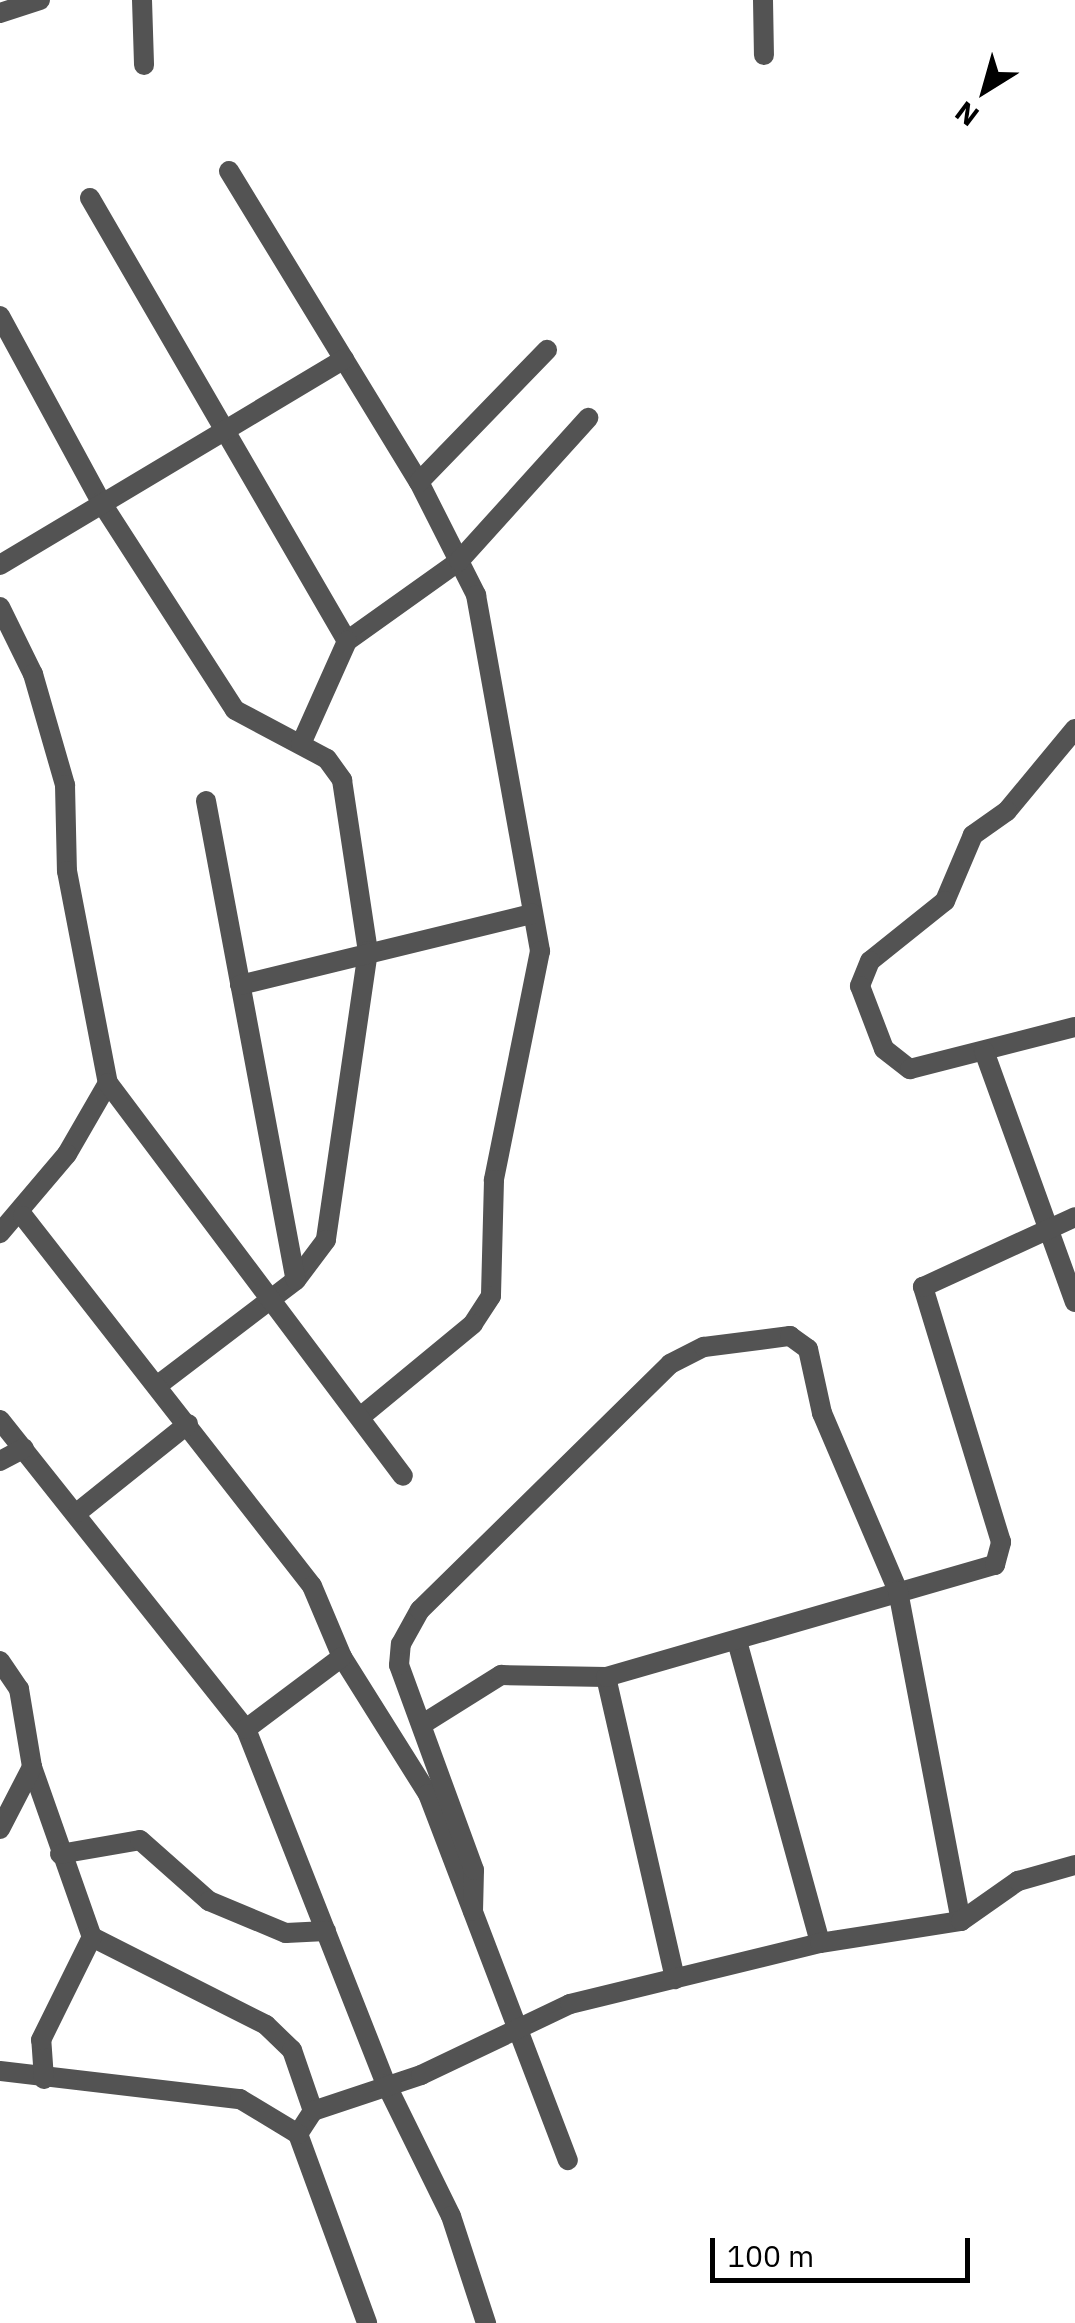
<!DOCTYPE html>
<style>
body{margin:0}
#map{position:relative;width:1075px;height:2323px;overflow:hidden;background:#fff;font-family:"IBM Plex Sans",sans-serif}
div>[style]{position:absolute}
.minor>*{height:20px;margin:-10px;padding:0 10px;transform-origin:10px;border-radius:10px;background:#535353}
.tertiary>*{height:20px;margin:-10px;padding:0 10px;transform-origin:10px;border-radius:10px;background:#535353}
span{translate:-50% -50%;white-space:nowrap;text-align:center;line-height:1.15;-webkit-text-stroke:9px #fff;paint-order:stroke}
.north{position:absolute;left:935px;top:40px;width:100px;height:100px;-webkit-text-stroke:8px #fff;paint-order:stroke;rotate:217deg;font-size:28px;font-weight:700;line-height:40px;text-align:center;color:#000}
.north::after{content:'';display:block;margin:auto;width:35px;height:45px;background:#000;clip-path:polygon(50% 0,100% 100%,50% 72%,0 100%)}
.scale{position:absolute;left:710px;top:2238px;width:260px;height:45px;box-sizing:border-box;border:5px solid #000;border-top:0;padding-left:12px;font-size:30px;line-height:35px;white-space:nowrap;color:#000;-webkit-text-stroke:8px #fff;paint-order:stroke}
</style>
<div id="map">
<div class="minor">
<i style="left:142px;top:0;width:65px;rotate:88.2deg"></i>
<i style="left:763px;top:0;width:55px;rotate:89deg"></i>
<i style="left:229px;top:171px;width:364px;rotate:58.6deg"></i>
<i style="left:419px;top:482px;width:127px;rotate:63.2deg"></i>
<i style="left:476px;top:595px;width:362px;rotate:79.8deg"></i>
<i style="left:540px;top:951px;width:234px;rotate:101.4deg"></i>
<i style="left:494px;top:1180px;width:116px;rotate:91.5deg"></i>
<i style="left:491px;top:1296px;width:33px;rotate:123deg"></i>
<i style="left:473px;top:1324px;width:141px;rotate:140.5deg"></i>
<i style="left:90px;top:198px;width:512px;rotate:59.88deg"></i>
<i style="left:347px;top:641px;width:138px;rotate:-35.5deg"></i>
<i style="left:459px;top:561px;width:193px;rotate:-47.9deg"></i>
<i style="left:0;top:316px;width:212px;rotate:61.5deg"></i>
<i style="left:101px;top:502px;width:247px;rotate:57.2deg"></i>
<i style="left:235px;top:710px;width:104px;rotate:28deg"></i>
<i style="left:327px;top:759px;width:26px;rotate:54deg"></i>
<i style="left:342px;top:780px;width:173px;rotate:81.4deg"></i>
<i style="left:368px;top:951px;width:292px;rotate:98.3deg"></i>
<i style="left:326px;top:1240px;width:50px;rotate:126.9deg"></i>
<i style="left:296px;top:1280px;width:175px;rotate:142.7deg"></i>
<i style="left:419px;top:482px;width:184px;rotate:-45.9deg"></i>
<i style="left:0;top:565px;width:401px;rotate:-30.9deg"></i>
<i style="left:0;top:607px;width:75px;rotate:63.8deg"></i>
<i style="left:33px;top:674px;width:116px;rotate:73.9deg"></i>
<i style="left:65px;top:785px;width:86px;rotate:88.7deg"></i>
<i style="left:67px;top:871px;width:216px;rotate:79.1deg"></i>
<i style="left:108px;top:1083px;width:82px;rotate:120deg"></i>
<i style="left:67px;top:1154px;width:104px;rotate:130.3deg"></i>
<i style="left:1075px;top:729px;width:107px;rotate:129.7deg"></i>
<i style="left:1007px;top:811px;width:42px;rotate:144.8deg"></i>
<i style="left:973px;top:835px;width:72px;rotate:113deg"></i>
<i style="left:945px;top:901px;width:96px;rotate:141.3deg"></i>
<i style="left:870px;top:961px;width:27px;rotate:112deg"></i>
<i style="left:860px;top:986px;width:67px;rotate:69.1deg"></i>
<i style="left:884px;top:1049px;width:33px;rotate:38deg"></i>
<i style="left:910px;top:1069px;width:170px;rotate:-14.3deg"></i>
<i style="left:301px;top:744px;width:113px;rotate:-65.9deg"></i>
<i style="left:206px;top:801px;width:487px;rotate:79.4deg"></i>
<i style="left:240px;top:985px;width:301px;rotate:-13.7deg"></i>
<i style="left:984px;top:1051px;width:267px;rotate:70.1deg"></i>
<i style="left:108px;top:1083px;width:491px;rotate:53.1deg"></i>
<i style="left:23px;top:1216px;width:469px;rotate:52deg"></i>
<i style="left:312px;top:1586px;width:77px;rotate:67.1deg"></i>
<i style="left:342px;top:1657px;width:162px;rotate:57.9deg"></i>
<i style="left:428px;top:1794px;width:392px;rotate:69.1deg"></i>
<i style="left:0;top:1420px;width:395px;rotate:51.5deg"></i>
<i style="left:246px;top:1729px;width:382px;rotate:68.5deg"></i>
<i style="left:386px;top:2084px;width:147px;rotate:63.8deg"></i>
<i style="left:451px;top:2216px;width:113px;rotate:71.9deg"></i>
<i style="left:0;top:1461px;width:27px;rotate:-28deg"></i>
<i style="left:78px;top:1512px;width:141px;rotate:-38.7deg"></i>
<i style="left:737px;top:1641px;width:313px;rotate:74.6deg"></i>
<i style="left:0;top:1661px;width:34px;rotate:56deg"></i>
<i style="left:19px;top:1689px;width:79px;rotate:80.5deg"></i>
<i style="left:32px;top:1767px;width:180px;rotate:70.6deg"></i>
<i style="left:92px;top:1937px;width:195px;rotate:26.8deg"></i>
<i style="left:266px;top:2025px;width:36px;rotate:44deg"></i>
<i style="left:292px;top:2050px;width:65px;rotate:71deg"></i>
<i style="left:313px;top:2111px;width:27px;rotate:123deg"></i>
<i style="left:298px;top:2134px;width:201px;rotate:69.9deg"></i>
<i style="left:606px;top:1677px;width:310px;rotate:77.1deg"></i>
<i style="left:426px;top:1722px;width:89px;rotate:-32.1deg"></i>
<i style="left:501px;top:1675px;width:105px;rotate:1.1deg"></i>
<i style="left:606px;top:1677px;width:405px;rotate:-16.1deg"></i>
<i style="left:995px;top:1565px;width:24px;rotate:-75deg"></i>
<i style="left:1001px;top:1542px;width:267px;rotate:-107deg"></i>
<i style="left:923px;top:1287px;width:167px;rotate:-24.7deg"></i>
<i style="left:246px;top:1729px;width:120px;rotate:-36.9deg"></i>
<i style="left:0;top:1829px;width:70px;rotate:-62.7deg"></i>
<i style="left:60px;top:1854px;width:81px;rotate:-9.9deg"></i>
<i style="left:140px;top:1840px;width:92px;rotate:41.5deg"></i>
<i style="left:209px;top:1901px;width:83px;rotate:22.6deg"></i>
<i style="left:286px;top:1933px;width:40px;rotate:-2.9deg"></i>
<i style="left:473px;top:1911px;width:41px;rotate:-88.6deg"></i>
<i style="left:474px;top:1870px;width:218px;rotate:-110.1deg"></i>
<i style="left:399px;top:1665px;width:21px;rotate:-85deg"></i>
<i style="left:401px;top:1644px;width:39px;rotate:-61deg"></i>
<i style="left:420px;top:1610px;width:351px;rotate:-44.5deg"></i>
<i style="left:670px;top:1364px;width:38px;rotate:-27deg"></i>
<i style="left:704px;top:1347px;width:87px;rotate:-7.3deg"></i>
<i style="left:790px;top:1336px;width:22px;rotate:36deg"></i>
<i style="left:808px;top:1349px;width:66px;rotate:77.7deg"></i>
<i style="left:822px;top:1413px;width:194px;rotate:66.9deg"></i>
<i style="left:898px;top:1591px;width:336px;rotate:79.2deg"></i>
<i style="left:0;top:2071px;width:242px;rotate:6.7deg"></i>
<i style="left:240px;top:2099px;width:68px;rotate:31.1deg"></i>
<i style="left:44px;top:2079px;width:39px;rotate:-94deg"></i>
<i style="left:41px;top:2040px;width:115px;rotate:-63.7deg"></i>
<i style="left:313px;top:2111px;width:114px;rotate:-18.4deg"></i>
<i style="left:421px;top:2075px;width:165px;rotate:-25.5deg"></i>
<i style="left:570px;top:2004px;width:257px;rotate:-13.7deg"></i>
<i style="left:820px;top:1943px;width:143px;rotate:-8.9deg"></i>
<i style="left:961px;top:1921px;width:70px;rotate:-35.1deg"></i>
<i style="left:1018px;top:1881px;width:59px;rotate:-15.7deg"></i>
</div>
<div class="tertiary">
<i style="left:0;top:13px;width:42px;rotate:-18deg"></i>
</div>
<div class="north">N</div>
<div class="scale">100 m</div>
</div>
